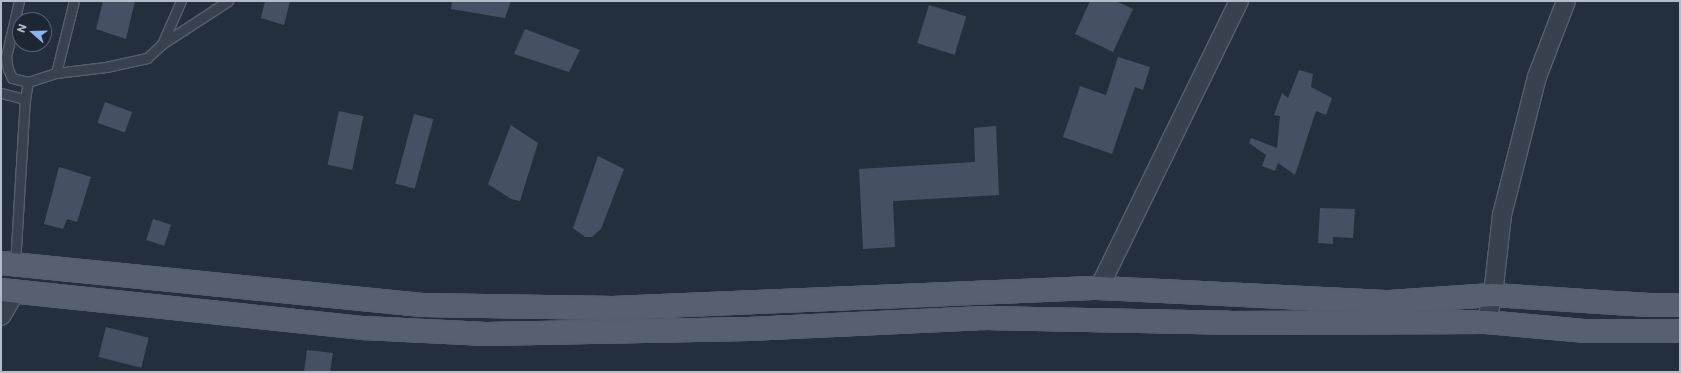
<!DOCTYPE html>
<style>
body{margin:0}
#map{position:relative;width:1681px;height:373px;overflow:hidden;background:#242f3e;font-family:Commissioner,sans-serif}
div>[style]{position:absolute}
.building>*{inset:0;background:#455162;transform-origin:0 0}
.roads{filter:drop-shadow(1px 0 #565f6c) drop-shadow(-1px 0 #565f6c) drop-shadow(0 1px #565f6c) drop-shadow(0 -1px #565f6c)}
.lane>*{height:9px;margin:-4.5px;padding:0 4.5px;transform-origin:4.5px;border-radius:4.5px;background:#38414e}
.street>*{height:18px;margin:-9px;padding:0 9px;transform-origin:9px;border-radius:9px;background:#38414e}
.primary>*{height:22px;margin:-11px;padding:0 11px;transform-origin:11px;border-radius:11px;background:#56606e}
span{translate:-50% -50%;white-space:nowrap;text-align:center;line-height:1.15;-webkit-text-stroke:3px #1d2633;paint-order:stroke}
.frame{position:absolute;inset:0;border:2px solid #b4bcc9;pointer-events:none}
.north{position:absolute;left:12px;top:12px;width:40px;height:40px;box-sizing:border-box;background:#1d2633;border:1px solid #59626f;border-radius:50%;rotate:290deg;font-size:11px;font-weight:700;line-height:16px;text-align:center;color:#b4bcc9}
.north::after{content:'';display:block;margin:auto;width:14px;height:18px;background:#8ab4f8;clip-path:polygon(50% 0,100% 100%,50% 72%,0 100%)}
</style>
<div id="map">
<div class="building">
<i style="clip-path:polygon(103px 1px,135px 1px,126px 39px,96px 29px)"></i>
<i style="clip-path:polygon(265px 1px,290px 1px,284px 25px,261px 18px)"></i>
<i style="clip-path:polygon(452px 1px,511px 1px,505px 18px,451px 9px)"></i>
<i style="clip-path:polygon(1090px 1px,1116px 1px,1133px 9px,1113px 52px,1075px 34px)"></i>
<i style="left:929px;top:5px;width:39px;height:40px;rotate:17deg"></i>
<i style="clip-path:polygon(525px 29px,580px 50px,569px 72px,514px 54px)"></i>
<i style="clip-path:polygon(1118px 57px,1150px 67px,1143px 90px,1135px 87px,1112px 154px,1063px 137px,1080px 86px,1106px 95px)"></i>
<i style="clip-path:polygon(1299px 70px,1313px 74px,1311px 87px,1332px 98px,1326px 115px,1316px 111px,1295px 175px,1278px 163px,1275px 171px,1262px 166px,1266px 155px,1249px 143px,1251px 138px,1277px 148px,1280px 116px,1274px 115px,1282px 93px,1288px 98px)"></i>
<i style="left:105px;top:102px;width:29px;height:22px;rotate:20deg"></i>
<i style="left:339px;top:111px;width:25px;height:55px;rotate:12deg"></i>
<i style="left:414px;top:114px;width:20px;height:72px;rotate:15deg"></i>
<i style="clip-path:polygon(511px 125px,538px 143px,520px 201px,511px 199px,488px 184px)"></i>
<i style="clip-path:polygon(996px 126px,999px 195px,893px 201px,895px 247px,863px 249px,859px 169px,975px 162px,974px 128px)"></i>
<i style="clip-path:polygon(598px 156px,624px 169px,601px 229px,592px 237px,585px 237px,573px 228px)"></i>
<i style="clip-path:polygon(59px 167px,91px 177px,77px 222px,67px 219px,63px 229px,44px 224px)"></i>
<i style="clip-path:polygon(1320px 208px,1355px 209px,1353px 238px,1333px 237px,1333px 244px,1318px 243px)"></i>
<i style="left:153px;top:219px;width:19px;height:22px;rotate:18deg"></i>
<i style="left:106px;top:327px;width:44px;height:31px;rotate:14deg"></i>
<i style="clip-path:polygon(307px 350px,333px 353px,330px 372px,304px 372px)"></i>
</div>
<div class="roads">
<div class="lane">
<i style="left:19px;top:1px;width:57px;rotate:103.1deg"></i>
<i style="left:6px;top:57px;width:12px;rotate:81deg"></i>
<i style="left:8px;top:69px;width:10px;rotate:66deg"></i>
<i style="left:12px;top:78px;width:16px;rotate:14deg"></i>
<i style="left:28px;top:82px;width:29px;rotate:-18deg"></i>
<i style="left:56px;top:73px;width:50px;rotate:-6.8deg"></i>
<i style="left:106px;top:67px;width:42px;rotate:-12.4deg"></i>
<i style="left:147px;top:58px;width:21px;rotate:-43deg"></i>
<i style="left:162px;top:44px;width:79px;rotate:-33.1deg"></i>
<i style="left:162px;top:44px;width:47px;rotate:-66.2deg"></i>
<i style="left:56px;top:73px;width:74px;rotate:-76deg"></i>
<i style="left:1px;top:93px;width:25px;rotate:14deg"></i>
<i style="left:15px;top:265px;width:166px;rotate:-86.6deg"></i>
<i style="left:25px;top:99px;width:17px;rotate:-80deg"></i>
</div>
<div class="street">
<i style="left:1099px;top:288px;width:319px;rotate:-64deg"></i>
<i style="left:1px;top:316px;width:29px;rotate:-59deg"></i>
<i style="left:1486px;top:322px;width:28px;rotate:-75deg"></i>
<i style="left:1493px;top:295px;width:81px;rotate:-83.6deg"></i>
<i style="left:1502px;top:215px;width:142px;rotate:-75.8deg"></i>
<i style="left:1537px;top:77px;width:81px;rotate:-69.1deg"></i>
</div>
<div class="primary">
<i style="left:1px;top:263px;width:423px;rotate:5.7deg"></i>
<i style="left:422px;top:305px;width:191px;rotate:0.9deg"></i>
<i style="left:613px;top:308px;width:486px;rotate:-2.4deg"></i>
<i style="left:1099px;top:288px;width:291px;rotate:2.8deg"></i>
<i style="left:1390px;top:302px;width:103px;rotate:-3.9deg"></i>
<i style="left:1493px;top:295px;width:156px;rotate:3.7deg"></i>
<i style="left:1649px;top:305px;width:31px"></i>
<i style="left:1px;top:290px;width:365px;rotate:6deg"></i>
<i style="left:364px;top:328px;width:122px;rotate:2.8deg"></i>
<i style="left:486px;top:334px;width:263px;rotate:-1.1deg"></i>
<i style="left:749px;top:329px;width:230px;rotate:-2.7deg"></i>
<i style="left:979px;top:318px;width:250px;rotate:1.1deg"></i>
<i style="left:1229px;top:323px;width:257px;rotate:-0.2deg"></i>
<i style="left:1486px;top:322px;width:98px;rotate:5.2deg"></i>
<i style="left:1584px;top:331px;width:96px"></i>
</div>
</div>
<div class="frame"></div>
<div class="north">N</div>
</div>
